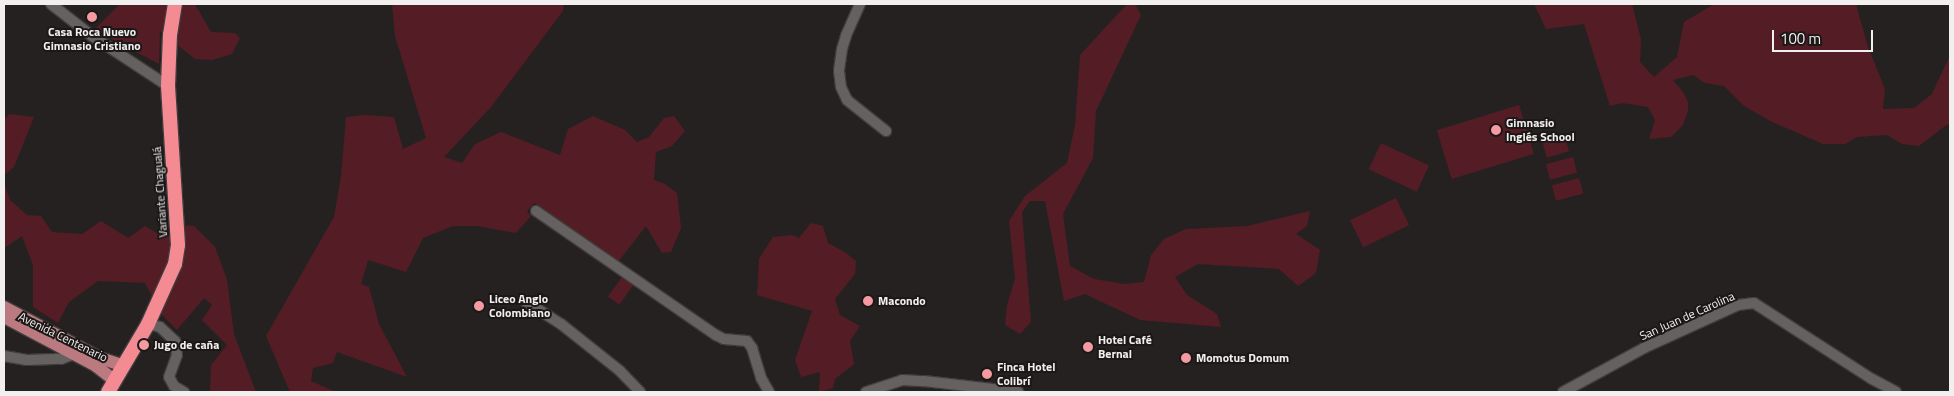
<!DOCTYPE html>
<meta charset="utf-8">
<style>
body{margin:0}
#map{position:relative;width:1954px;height:396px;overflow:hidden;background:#262121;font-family:"Titillium Web",sans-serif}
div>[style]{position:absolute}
.green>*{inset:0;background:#541c24;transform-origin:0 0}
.roads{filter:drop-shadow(1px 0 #413d3d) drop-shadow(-1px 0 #413d3d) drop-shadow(0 1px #413d3d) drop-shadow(0 -1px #413d3d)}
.minor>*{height:10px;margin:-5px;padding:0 5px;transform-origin:5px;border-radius:5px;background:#666161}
.major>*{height:12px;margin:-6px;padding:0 6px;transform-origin:6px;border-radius:6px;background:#bb7a7f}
.highway>*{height:14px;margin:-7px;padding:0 7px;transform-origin:7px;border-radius:7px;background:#f48b93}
.dots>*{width:14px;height:14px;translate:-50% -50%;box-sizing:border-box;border:2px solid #1c1818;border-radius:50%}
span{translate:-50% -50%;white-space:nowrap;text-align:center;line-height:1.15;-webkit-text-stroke:4px #1c1818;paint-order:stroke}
.poi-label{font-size:12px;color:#f2efef;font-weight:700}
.left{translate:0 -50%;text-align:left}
.street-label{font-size:12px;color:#f2efef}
.frame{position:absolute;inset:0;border:5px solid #f2efef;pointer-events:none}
.scale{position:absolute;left:1772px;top:30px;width:101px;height:22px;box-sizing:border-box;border:2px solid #f2efef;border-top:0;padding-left:6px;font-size:15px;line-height:18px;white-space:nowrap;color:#f2efef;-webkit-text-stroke:4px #1c1818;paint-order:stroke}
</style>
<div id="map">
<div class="green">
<i style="clip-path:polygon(120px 4px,195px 4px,211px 32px,235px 33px,240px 38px,232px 54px,212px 60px,195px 59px,160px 31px,159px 64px,94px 30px)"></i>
<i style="clip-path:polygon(392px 4px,564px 4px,563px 11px,491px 107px,444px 157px,462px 163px,475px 144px,501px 132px,560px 155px,568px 129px,593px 116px,625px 130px,637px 142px,649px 137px,664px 118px,674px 116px,685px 131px,672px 146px,656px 152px,654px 180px,665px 184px,677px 193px,681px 228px,671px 252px,662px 253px,646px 226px,618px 262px,534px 203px,527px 211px,531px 216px,516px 233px,477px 226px,453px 226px,423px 238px,406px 272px,368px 260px,361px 284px,369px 287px,379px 324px,407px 377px,337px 352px,333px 363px,313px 368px,311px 381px,336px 392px,290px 392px,266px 336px,334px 217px,341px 176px,346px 117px,364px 115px,394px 117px,403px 149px,426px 138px,395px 36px)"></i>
<i style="clip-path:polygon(1127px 4px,1135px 4px,1141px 15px,1096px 111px,1093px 158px,1063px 214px,1070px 266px,1094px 279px,1124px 284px,1144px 282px,1151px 255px,1164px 239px,1186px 229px,1247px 226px,1310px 211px,1307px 226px,1296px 234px,1320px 250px,1316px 273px,1298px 286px,1279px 269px,1198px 264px,1175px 277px,1187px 295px,1217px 314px,1221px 327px,1140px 320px,1085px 294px,1064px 301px,1045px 201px,1030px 201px,1022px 212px,1031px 322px,1020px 334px,1005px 325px,1007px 305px,1015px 279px,1009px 221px,1025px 196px,1067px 163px,1075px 125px,1080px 55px)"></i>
<i style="clip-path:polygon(1534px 4px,1632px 4px,1641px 39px,1640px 62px,1654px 77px,1677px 57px,1684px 22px,1714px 4px,1856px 4px,1868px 47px,1885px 89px,1883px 109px,1914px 108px,1932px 94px,1950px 55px,1950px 124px,1945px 126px,1919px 146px,1902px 144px,1887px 135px,1857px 137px,1845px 144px,1823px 144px,1772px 122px,1744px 106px,1724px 86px,1705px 83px,1693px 75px,1673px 80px,1683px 92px,1688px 102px,1688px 111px,1683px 125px,1671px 137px,1649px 139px,1655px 120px,1648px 107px,1622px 103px,1610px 106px,1584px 24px,1546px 29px)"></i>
<i style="left:1519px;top:105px;width:51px;height:86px;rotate:73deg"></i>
<i style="clip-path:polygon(9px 114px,34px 117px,14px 167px,4px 175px,4px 120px)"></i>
<i style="left:1564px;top:134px;width:18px;height:23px;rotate:74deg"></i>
<i style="left:1381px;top:143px;width:53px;height:29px;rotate:25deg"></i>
<i style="left:1573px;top:157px;width:16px;height:28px;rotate:75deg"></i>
<i style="left:1579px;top:178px;width:16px;height:28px;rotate:75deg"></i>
<i style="clip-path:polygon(4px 183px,10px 200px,27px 215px,41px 216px,52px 232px,82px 234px,101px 221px,128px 238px,145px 226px,160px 235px,165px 224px,194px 226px,215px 247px,227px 280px,234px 334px,256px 392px,210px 392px,211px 365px,227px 345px,202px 320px,212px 305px,204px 298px,177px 330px,162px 315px,145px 283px,98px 281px,69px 302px,58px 323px,33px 307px,33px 265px,22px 236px,4px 248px)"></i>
<i style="left:1396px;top:198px;width:30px;height:51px;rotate:64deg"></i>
<i style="clip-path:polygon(811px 223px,823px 226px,828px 243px,846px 253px,856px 261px,855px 274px,835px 299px,840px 315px,860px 326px,850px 341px,854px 364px,835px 379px,833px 388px,819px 392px,820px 372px,801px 377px,795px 360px,812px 311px,757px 295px,759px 259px,773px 237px,792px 235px,799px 238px)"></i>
<i style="left:622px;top:277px;width:14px;height:24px;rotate:36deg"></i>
</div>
<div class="roads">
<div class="minor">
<i style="left:51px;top:4px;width:52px;rotate:38deg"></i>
<i style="left:92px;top:36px;width:91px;rotate:33.3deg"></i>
<i style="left:860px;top:4px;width:35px;rotate:114deg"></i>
<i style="left:846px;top:36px;width:14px;rotate:107deg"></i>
<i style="left:842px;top:49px;width:22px;rotate:98deg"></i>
<i style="left:839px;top:71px;width:16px;rotate:83deg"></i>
<i style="left:841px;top:87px;width:14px;rotate:65deg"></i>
<i style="left:847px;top:100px;width:50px;rotate:38.5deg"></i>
<i style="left:536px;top:211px;width:219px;rotate:34.6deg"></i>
<i style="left:716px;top:335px;width:9px;rotate:27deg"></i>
<i style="left:724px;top:339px;width:23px;rotate:5deg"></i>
<i style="left:747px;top:341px;width:9px;rotate:54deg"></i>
<i style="left:752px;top:348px;width:31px;rotate:73deg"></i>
<i style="left:761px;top:378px;width:16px;rotate:60deg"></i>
<i style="left:525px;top:301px;width:43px;rotate:32.6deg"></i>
<i style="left:561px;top:324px;width:75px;rotate:38.5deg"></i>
<i style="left:620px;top:371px;width:29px;rotate:46deg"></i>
<i style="left:148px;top:324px;width:12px;rotate:14deg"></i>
<i style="left:160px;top:327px;width:21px;rotate:43deg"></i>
<i style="left:175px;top:341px;width:14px;rotate:82deg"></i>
<i style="left:177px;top:355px;width:23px;rotate:110deg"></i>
<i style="left:169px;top:377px;width:10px;rotate:61deg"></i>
<i style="left:174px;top:386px;width:12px;rotate:31deg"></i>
<i style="left:4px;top:356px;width:23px;rotate:10deg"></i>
<i style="left:27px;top:360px;width:34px;rotate:-2deg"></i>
<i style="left:61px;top:359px;width:14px;rotate:-21deg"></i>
<i style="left:866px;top:392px;width:38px;rotate:-18deg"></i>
<i style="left:902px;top:380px;width:22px;rotate:3deg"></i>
<i style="left:924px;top:381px;width:95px;rotate:6.7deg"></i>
<i style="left:1563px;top:392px;width:92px;rotate:-28.5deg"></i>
<i style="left:1644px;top:348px;width:103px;rotate:-24.6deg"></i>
<i style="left:1738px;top:305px;width:16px;rotate:-7deg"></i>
<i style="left:1754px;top:303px;width:140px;rotate:32.8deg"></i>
<i style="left:1872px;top:379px;width:27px;rotate:28deg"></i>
</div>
<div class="major">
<i style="left:4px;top:307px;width:109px;rotate:28deg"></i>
<i style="left:100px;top:358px;width:25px;rotate:18deg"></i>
<i style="left:4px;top:317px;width:104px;rotate:28deg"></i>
<i style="left:96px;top:366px;width:24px;rotate:38deg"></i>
</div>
<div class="highway">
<i style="left:108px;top:392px;width:79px;rotate:-59.5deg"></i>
<i style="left:148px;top:324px;width:66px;rotate:-65.8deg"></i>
<i style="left:175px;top:264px;width:19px;rotate:-81deg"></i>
<i style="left:178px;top:245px;width:159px;rotate:-93.6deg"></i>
<i style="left:168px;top:86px;width:51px;rotate:-87.8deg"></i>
<i style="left:170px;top:35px;width:31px;rotate:-81deg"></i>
</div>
</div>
<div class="dots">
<i style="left:92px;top:17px;background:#f49aa0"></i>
<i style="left:1496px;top:130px;background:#f49aa0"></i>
<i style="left:868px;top:301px;background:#f49aa0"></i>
<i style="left:479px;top:306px;background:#f49aa0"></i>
<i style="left:144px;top:345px;background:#f49aa0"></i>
<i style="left:1088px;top:347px;background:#f49aa0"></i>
<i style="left:1186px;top:358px;background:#f49aa0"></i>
<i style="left:987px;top:374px;background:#f49aa0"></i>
</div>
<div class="poi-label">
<span style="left:92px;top:39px">Casa Roca Nuevo<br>Gimnasio Cristiano</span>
<span class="left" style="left:1506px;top:130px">Gimnasio<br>Inglés School</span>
<span class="left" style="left:489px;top:306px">Liceo Anglo<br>Colombiano</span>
<span class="left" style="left:878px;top:301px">Macondo</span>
<span class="left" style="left:1098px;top:347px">Hotel Café<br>Bernal</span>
<span class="left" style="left:154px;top:345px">Jugo de caña</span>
<span class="left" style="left:1196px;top:358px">Momotus Domum</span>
<span class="left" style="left:997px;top:374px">Finca Hotel<br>Colibrí</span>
</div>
<div class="street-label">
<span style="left:160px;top:192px;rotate:-94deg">Variante Chagualá</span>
<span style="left:1687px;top:316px;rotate:-24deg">San Juan de Carolina</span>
<span style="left:63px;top:337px;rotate:26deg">Avenida Centenario</span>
</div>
<div class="frame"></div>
<div class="scale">100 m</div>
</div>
